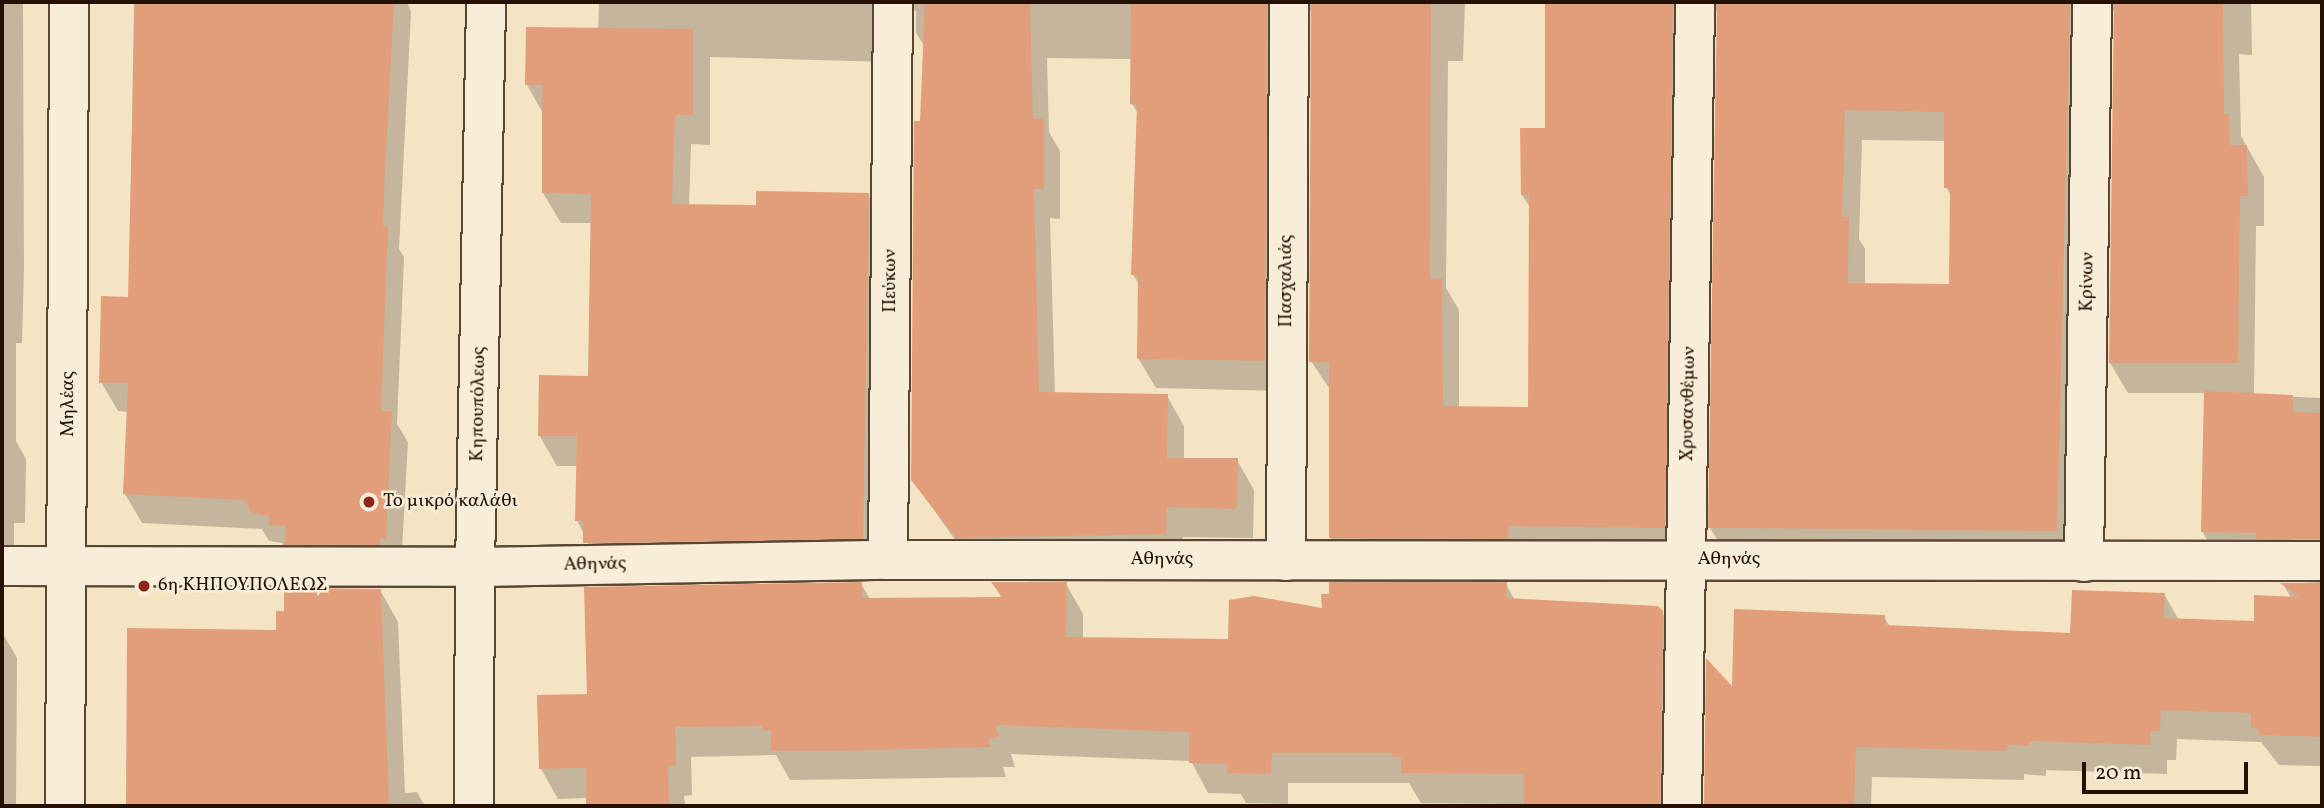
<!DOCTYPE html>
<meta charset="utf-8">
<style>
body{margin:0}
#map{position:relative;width:2324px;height:808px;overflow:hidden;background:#f5e4c3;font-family:Vollkorn,serif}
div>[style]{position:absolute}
.shadow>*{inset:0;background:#0003}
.building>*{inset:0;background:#e29e7a}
.roads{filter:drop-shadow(2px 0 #594632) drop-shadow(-2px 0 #594632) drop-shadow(0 2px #594632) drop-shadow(0 -2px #594632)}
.minor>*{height:38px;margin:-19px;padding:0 19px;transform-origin:19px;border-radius:19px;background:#f8edd8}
.tertiary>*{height:38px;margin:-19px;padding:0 19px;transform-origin:19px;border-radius:19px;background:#f8edd8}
.dots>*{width:19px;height:19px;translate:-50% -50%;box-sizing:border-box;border:4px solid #f8edd8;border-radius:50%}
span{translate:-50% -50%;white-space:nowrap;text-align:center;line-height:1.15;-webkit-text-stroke:5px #f8edd8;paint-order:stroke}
.street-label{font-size:19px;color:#251102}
.poi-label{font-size:19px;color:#251102}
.left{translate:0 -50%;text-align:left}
.frame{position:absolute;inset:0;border:4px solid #251102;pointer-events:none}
.scale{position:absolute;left:2082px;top:762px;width:166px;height:32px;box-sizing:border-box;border:4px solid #251102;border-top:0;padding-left:9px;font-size:21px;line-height:24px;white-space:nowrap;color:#251102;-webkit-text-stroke:5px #f8edd8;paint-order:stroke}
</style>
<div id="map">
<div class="shadow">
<i style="clip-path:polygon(2px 2px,23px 2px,24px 268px,22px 343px,16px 343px,16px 441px,26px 459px,25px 523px,14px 523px,14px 552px,2px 552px)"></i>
<i style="clip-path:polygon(134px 2px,407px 2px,411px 12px,399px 249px,404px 257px,397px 424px,408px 442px,401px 568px,287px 553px,282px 543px,269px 541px,262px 529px,142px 523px,125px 494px,129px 412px,118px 411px,101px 382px,129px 299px)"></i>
<i style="clip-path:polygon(evenodd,599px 2px,1465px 2px,1463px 61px,1448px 61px,1446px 288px,1459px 310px,1459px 408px,1530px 408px,1531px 209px,1522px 195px,1547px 130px,1545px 2px,2251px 2px,2252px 55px,2239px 54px,2241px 136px,2264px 177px,2264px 226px,2256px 226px,2254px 395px,2322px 398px,2322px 569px,2220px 562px,2202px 531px,2205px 393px,2128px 393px,2110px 363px,2115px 12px,2111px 10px,2089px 22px,2074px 561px,1728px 558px,1710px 528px,1718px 12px,1714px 10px,1701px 13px,1681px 558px,1349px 568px,1331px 538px,1331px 391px,1311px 361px,1313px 12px,1308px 10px,1295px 13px,1282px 391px,1156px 388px,1138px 358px,1140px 286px,1133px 275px,1139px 115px,1132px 104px,1132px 59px,1047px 58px,1049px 132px,1060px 151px,1060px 219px,1050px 218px,1055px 394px,1167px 396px,1184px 426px,1184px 460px,1237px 460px,1254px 490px,1253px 538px,1183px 537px,1183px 564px,975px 568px,912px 479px,925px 47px,916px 33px,916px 11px,910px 10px,887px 62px,710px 57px,710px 145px,691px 144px,689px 206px,757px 207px,868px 195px,886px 225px,879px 568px,602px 573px,577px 520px,578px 466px,557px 466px,539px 435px,589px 378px,593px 223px,561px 223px,543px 193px,544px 115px,527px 85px,598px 29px,599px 2px,1862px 140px,1946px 141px,1946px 187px,1952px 198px,1951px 285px,1865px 285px,1865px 249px,1859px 239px,1862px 140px)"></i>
<i style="clip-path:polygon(2322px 582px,2322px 766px,2279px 765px,2261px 742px,2177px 739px,2176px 760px,2167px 760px,2167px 774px,2046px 770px,2046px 776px,2024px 774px,2024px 780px,1872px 777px,1871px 806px,1706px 806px,1708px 662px,1734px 690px,1884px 617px,1890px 627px,2072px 634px,2164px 594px,2179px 620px,2255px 623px,2291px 598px,2283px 584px)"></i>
<i style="clip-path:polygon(861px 584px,870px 599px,1002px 599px,994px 584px,1066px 584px,1083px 614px,1083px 639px,1229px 640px,1323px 610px,1506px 584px,1515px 601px,1662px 612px,1680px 643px,1677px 806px,1421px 803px,1409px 783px,1288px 783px,1288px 804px,1246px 803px,1241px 794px,1208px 793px,1191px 761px,1011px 754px,1015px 767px,1003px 767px,1006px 777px,790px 780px,776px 755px,691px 757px,692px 795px,684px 796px,685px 806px,587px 806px,587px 798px,558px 799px,541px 769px,588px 696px)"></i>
<i style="clip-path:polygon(380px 590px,398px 622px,405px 793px,417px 792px,425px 806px,127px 806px,129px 630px,278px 632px)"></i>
<i style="clip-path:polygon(2px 632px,17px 658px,16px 806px,2px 806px)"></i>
</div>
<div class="building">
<i style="clip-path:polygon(135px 2px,394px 2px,385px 172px,383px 226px,388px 227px,381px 411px,392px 411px,386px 539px,380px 539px,380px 545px,285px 545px,286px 526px,269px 525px,269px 516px,250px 512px,246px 500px,123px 494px,128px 383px,99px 383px,101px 296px,128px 297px)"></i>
<i style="clip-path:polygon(925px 2px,1030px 2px,1033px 119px,1044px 119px,1044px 189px,1034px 189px,1039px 392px,1168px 394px,1167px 458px,1238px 458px,1237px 509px,1167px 507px,1166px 534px,956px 538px,911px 480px,914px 121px,920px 121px)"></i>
<i style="clip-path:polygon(1131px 2px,1267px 2px,1265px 361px,1137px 359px,1138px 275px,1131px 275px,1137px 105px,1130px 104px)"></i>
<i style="clip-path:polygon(1311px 2px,1431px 2px,1430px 279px,1442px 278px,1443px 406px,1528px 407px,1529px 195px,1521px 195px,1520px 128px,1545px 128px,1545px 2px,1673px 2px,1665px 528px,1508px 526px,1508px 539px,1329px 538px,1329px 362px,1309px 362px)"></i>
<i style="clip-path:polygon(evenodd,1717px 2px,2070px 2px,2057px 531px,1708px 528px,1717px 2px,1845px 110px,1944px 112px,1944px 188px,1950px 188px,1949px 284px,1848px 283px,1849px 217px,1842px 217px,1845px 110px)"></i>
<i style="clip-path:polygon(2114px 2px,2223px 2px,2224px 114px,2229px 114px,2230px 145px,2247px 145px,2248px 196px,2240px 196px,2238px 363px,2109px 363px)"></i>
<i style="clip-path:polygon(526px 27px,693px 29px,693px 115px,675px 115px,672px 204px,756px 205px,756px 191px,869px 193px,863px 539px,583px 543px,583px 521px,575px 521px,577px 436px,538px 436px,539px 375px,588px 376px,591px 194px,542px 193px,542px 85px,525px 85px)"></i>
<i style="clip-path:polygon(2204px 391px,2293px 395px,2293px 412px,2322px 413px,2322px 539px,2256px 539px,2256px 533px,2201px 532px)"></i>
<i style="clip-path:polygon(862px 582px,862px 598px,1002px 597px,991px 582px,1067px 582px,1066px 637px,1228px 639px,1229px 600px,1254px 596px,1322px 608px,1321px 594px,1329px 594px,1329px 582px,1507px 582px,1506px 598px,1658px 606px,1663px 611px,1660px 806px,1524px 806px,1524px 774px,1401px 773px,1401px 757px,1392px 757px,1392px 753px,1272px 753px,1271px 774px,1227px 773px,1228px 764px,1189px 763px,1189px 732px,995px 725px,999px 737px,988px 738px,991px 747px,834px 751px,771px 751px,771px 730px,762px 731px,762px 726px,675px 727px,676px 766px,668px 766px,669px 806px,586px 806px,586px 768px,539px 769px,537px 695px,587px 694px,584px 587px)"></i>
<i style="clip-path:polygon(2280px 583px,2322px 583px,2322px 737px,2259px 735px,2259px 729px,2251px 728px,2251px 713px,2161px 710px,2160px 731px,2151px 731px,2150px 745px,2029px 741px,2029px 746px,2008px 745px,2007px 751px,1856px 747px,1854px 806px,1704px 806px,1706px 658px,1732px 686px,1734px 609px,1885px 615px,1885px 625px,2070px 633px,2072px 590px,2165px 593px,2163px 618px,2254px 621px,2254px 595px,2299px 597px)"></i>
<i style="clip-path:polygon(284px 588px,381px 589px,389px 806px,126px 806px,127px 628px,276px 630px,276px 611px,284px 611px)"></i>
</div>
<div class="roads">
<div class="minor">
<i style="left:888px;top:560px;width:558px;rotate:-89.49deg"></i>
<i style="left:1286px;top:561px;width:559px;rotate:-89.69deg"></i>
<i style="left:2084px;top:562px;width:560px;rotate:-89.18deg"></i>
<i style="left:65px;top:806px;width:804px;rotate:-89.71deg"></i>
<i style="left:474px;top:806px;width:239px;rotate:-89.8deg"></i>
<i style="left:475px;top:567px;width:413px;rotate:-1deg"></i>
<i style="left:888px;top:560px;width:1434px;rotate:0.04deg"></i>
<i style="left:1682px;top:806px;width:804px;rotate:-89.07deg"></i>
</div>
<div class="tertiary">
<i style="left:2px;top:566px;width:473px;rotate:0.1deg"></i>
<i style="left:475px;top:567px;width:565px;rotate:-88.88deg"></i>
</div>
</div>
<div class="dots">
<i style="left:369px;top:502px;background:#8f2418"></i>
<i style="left:144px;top:586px;background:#8f2418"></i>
</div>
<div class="street-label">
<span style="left:891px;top:281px;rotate:-90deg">Πεύκων</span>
<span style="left:1287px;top:281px;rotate:-90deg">Πασχαλιάς</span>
<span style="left:2088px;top:282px;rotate:-89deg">Κρίνων</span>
<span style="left:69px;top:404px;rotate:-90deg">Μηλέας</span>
<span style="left:479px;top:404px;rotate:-89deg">Κηπουπόλεως</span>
<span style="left:1689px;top:404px;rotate:-89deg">Χρυσανθέμων</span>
<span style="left:1162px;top:560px">Αθηνάς</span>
<span style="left:1729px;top:560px">Αθηνάς</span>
<span style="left:595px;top:565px;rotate:-1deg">Αθηνάς</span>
</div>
<div class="poi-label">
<span class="left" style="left:383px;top:502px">Το μικρό καλάθι</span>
<span class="left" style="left:158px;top:586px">6η ΚΗΠΟΥΠΟΛΕΩΣ</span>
</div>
<div class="frame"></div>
<div class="scale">20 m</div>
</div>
